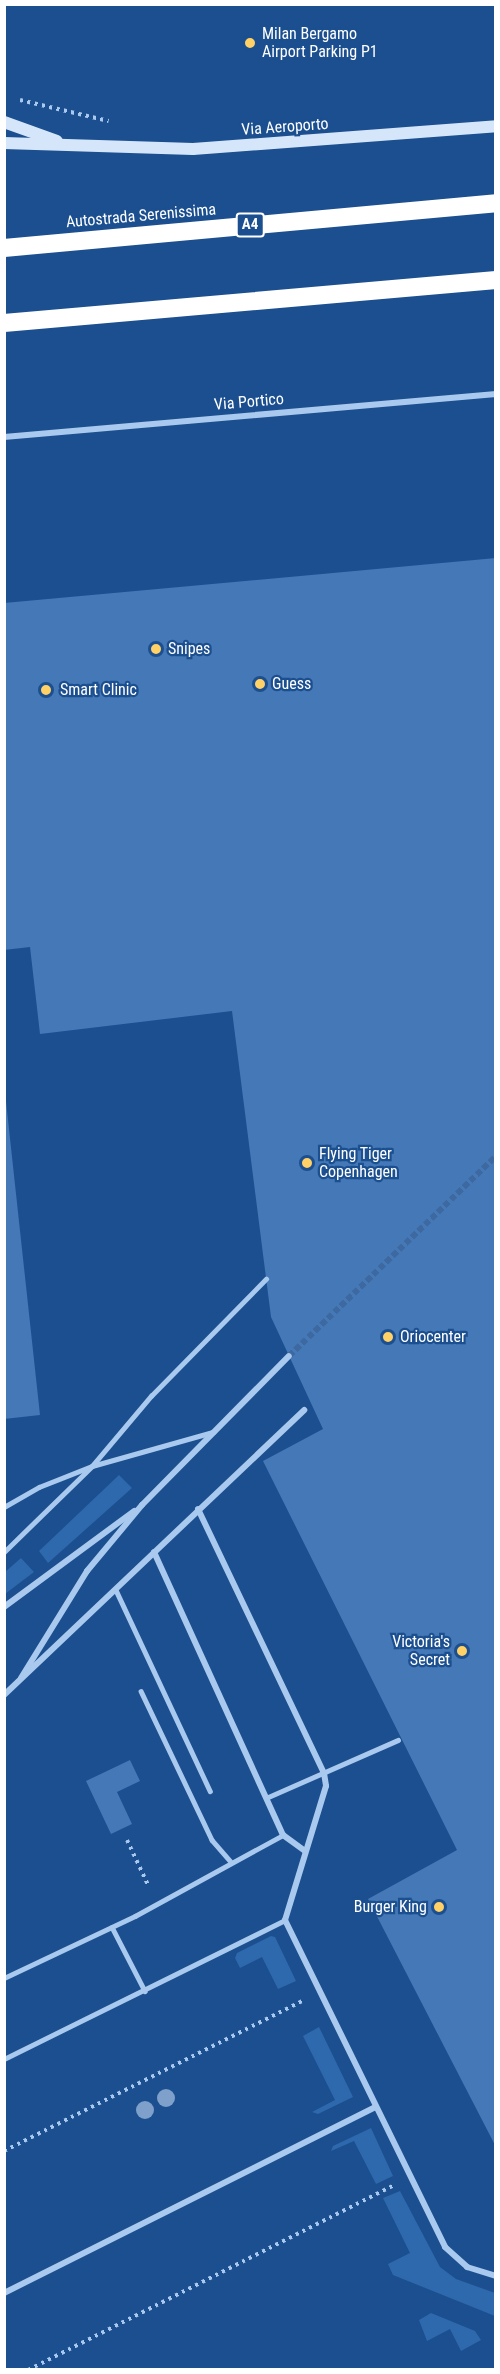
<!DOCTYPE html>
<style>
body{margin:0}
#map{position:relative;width:500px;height:2374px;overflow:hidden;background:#1b4f8f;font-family:"Roboto Condensed",sans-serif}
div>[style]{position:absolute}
.green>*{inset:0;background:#2e69ad}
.building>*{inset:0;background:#4478b7}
.street-tunnel>*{height:6px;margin-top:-3px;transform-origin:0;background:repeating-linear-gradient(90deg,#3d69a0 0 6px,transparent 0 9px)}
.path>*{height:4px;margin-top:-2px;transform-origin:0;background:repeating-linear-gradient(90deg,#a9c9ee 0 3px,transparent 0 7.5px)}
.lane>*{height:4.5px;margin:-2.25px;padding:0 2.25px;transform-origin:2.25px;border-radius:2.25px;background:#a9c9ee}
.street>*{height:6px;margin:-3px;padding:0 3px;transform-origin:3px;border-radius:3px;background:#a9c9ee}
.secondary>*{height:12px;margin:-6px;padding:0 6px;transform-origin:6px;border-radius:6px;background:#d6e6fa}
.highway>*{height:18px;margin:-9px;padding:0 9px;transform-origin:9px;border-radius:9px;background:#fff}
.trees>*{width:18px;height:18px;margin:-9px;border-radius:50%;background:#7ea0ca}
.dots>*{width:16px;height:16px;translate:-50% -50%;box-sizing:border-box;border:3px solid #1b4f8f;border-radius:50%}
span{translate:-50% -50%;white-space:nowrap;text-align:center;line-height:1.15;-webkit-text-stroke:4.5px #1b4f8f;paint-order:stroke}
.shield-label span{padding:2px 4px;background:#1b4f8f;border:2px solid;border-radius:4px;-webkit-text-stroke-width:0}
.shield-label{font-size:15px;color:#fff;font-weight:700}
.poi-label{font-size:16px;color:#fff}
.left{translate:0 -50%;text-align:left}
.right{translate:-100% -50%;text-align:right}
.street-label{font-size:16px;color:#fff}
.frame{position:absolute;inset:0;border:6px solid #fff;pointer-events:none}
</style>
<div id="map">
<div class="green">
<i style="clip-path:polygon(119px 1475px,132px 1488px,48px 1563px,39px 1551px)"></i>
<i style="clip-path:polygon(21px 1558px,34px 1572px,5px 1594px,5px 1572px)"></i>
<i style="clip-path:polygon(271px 1936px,275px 1937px,296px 1981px,278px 1989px,262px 1957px,240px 1968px,235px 1958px,237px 1953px)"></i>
<i style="clip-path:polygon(319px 2027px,353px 2097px,318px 2114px,312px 2112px,335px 2100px,303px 2036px)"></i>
<i style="clip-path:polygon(371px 2128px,393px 2176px,376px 2184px,354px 2141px,331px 2151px,333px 2146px)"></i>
<i style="clip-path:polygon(400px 2191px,440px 2267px,456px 2279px,495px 2293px,495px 2316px,393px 2275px,388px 2264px,410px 2253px,383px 2198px)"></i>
<i style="clip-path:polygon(431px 2313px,475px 2331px,481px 2340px,461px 2351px,450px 2329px,427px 2341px,419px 2320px)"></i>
</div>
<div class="building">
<i style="clip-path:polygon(496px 558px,496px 2147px,368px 1899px,457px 1850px,263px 1461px,323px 1429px,271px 1317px,232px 1011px,40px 1034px,30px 947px,4px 950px,4px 603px)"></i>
<i style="clip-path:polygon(4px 1083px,40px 1415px,4px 1419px)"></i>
<i style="clip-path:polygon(130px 1760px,140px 1781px,117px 1792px,132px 1824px,111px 1834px,86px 1781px)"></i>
</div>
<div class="street-tunnel">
<i style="left:289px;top:1356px;width:288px;rotate:-44deg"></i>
</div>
<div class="path">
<i style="left:20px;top:100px;width:91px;rotate:13.3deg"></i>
<i style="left:127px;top:1840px;width:52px;rotate:64.9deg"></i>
<i style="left:4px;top:2151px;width:336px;rotate:-26.7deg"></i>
<i style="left:28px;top:2370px;width:411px;rotate:-26.8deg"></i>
</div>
<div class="lane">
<i style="left:4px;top:1507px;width:40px;rotate:-29.7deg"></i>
<i style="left:39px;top:1487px;width:57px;rotate:-21.6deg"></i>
<i style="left:92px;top:1466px;width:126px;rotate:-15.7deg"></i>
<i style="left:4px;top:1552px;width:123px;rotate:-44.3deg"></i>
<i style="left:92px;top:1466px;width:92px;rotate:-49.9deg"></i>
<i style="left:151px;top:1396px;width:164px;rotate:-45.5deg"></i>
<i style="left:116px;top:1590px;width:222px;rotate:64.9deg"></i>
<i style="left:141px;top:1691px;width:165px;rotate:64.5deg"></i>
<i style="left:212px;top:1840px;width:28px;rotate:49deg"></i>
<i style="left:266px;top:1798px;width:144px;rotate:-23.7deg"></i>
<i style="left:112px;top:1927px;width:72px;rotate:62.7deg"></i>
<i style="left:4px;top:1978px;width:145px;rotate:-25.3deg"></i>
<i style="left:135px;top:1916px;width:169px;rotate:-28.7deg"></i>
<i style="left:4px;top:2059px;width:313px;rotate:-26.3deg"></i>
</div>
<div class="street">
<i style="left:4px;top:437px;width:494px;rotate:-5deg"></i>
<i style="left:198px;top:1509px;width:293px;rotate:64.5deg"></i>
<i style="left:324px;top:1773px;width:13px;rotate:81deg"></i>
<i style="left:326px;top:1786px;width:140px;rotate:107deg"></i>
<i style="left:285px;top:1920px;width:364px;rotate:63.9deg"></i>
<i style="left:445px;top:2247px;width:30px;rotate:42deg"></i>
<i style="left:467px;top:2267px;width:30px;rotate:17deg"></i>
<i style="left:154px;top:1552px;width:311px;rotate:65.5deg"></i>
<i style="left:283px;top:1835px;width:27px;rotate:36deg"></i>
<i style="left:4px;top:1607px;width:162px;rotate:-36.4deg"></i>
<i style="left:21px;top:1678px;width:126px;rotate:-58.3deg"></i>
<i style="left:87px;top:1571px;width:86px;rotate:-50.2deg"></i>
<i style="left:142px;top:1505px;width:209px;rotate:-45.4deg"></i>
<i style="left:4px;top:1695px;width:414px;rotate:-43.5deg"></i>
<i style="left:4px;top:2293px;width:416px;rotate:-26.6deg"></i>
</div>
<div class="secondary">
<i style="left:4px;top:122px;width:56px;rotate:19.7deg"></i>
<i style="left:4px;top:143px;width:189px;rotate:1.8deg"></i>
<i style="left:193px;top:149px;width:304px;rotate:-4.3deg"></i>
</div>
<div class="highway">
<i style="left:4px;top:248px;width:494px;rotate:-5.2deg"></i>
<i style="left:4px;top:323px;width:494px;rotate:-5deg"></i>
</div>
<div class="trees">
<i style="left:166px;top:2098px"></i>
<i style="left:145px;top:2110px"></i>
</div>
<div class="dots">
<i style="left:250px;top:43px;background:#ffd166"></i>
<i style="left:156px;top:649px;background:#ffd166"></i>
<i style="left:260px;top:684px;background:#ffd166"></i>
<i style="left:46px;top:690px;background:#ffd166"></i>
<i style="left:307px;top:1163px;background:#ffd166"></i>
<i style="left:388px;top:1337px;background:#ffd166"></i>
<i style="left:462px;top:1651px;background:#ffd166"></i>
<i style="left:439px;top:1907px;background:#ffd166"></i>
</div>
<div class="shield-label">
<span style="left:250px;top:225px">A4</span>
</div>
<div class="poi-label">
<span class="left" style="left:262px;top:43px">Milan Bergamo<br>Airport Parking P1</span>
<span class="left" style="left:168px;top:649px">Snipes</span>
<span class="left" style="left:272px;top:684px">Guess</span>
<span class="left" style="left:60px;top:690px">Smart Clinic</span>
<span class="left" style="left:319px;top:1163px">Flying Tiger<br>Copenhagen</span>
<span class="left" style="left:400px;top:1337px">Oriocenter</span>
<span class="right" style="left:450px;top:1651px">Victoria's<br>Secret</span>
<span class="right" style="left:427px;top:1907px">Burger King</span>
</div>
<div class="street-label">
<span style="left:285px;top:127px;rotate:-4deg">Via Aeroporto</span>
<span style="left:141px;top:216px;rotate:-5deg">Autostrada Serenissima</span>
<span style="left:249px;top:402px;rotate:-5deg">Via Portico</span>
</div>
<div class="frame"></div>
</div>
